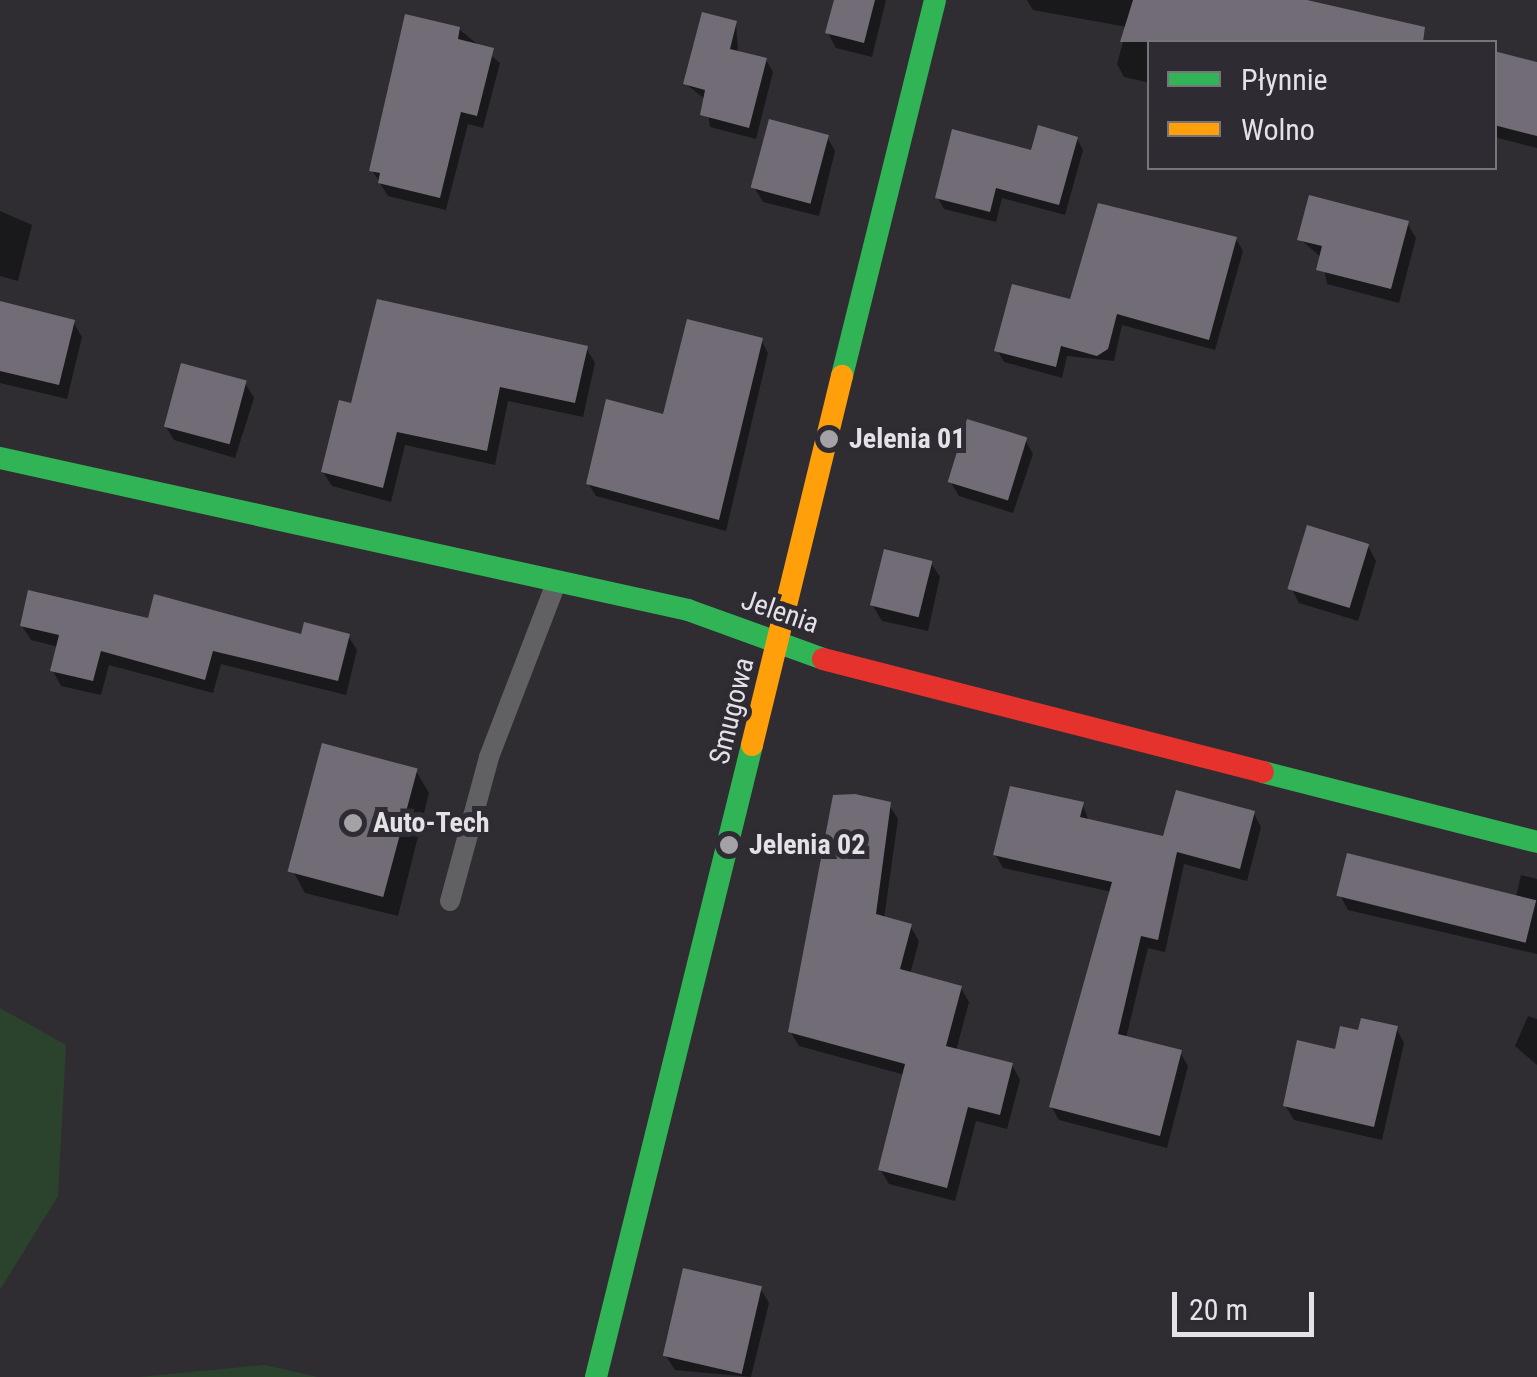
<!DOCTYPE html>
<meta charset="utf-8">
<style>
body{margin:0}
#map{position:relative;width:1537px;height:1377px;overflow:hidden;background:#2f2d31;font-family:"Roboto Condensed",sans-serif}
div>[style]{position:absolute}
.green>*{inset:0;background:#2b422d}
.shadow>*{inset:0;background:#0007}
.building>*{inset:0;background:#716c76;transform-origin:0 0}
.lane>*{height:20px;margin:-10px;padding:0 10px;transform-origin:10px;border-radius:10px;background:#616063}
.fast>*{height:22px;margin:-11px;padding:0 11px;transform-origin:11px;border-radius:11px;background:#30b455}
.slow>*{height:22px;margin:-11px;padding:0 11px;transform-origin:11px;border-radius:11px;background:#ff9f0a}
.jam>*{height:22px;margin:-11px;padding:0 11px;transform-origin:11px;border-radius:11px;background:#e5322d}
.dots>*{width:28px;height:28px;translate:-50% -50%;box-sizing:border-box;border:5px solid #2f2b33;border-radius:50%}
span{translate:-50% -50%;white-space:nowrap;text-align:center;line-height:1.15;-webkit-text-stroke:10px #2f2b33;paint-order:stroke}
.poi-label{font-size:28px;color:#e4e1e7;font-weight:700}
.left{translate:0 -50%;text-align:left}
.street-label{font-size:28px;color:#e4e1e7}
.legend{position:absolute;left:1147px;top:40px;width:350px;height:130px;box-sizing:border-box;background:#2f2b33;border:2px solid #77747b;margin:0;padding:12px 18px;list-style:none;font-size:30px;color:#e4e1e7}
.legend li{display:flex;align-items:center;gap:20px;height:50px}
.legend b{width:50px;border:2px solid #77747b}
.scale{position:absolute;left:1172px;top:1292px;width:142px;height:45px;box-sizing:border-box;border:5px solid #e4e1e7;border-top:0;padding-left:12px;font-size:30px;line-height:35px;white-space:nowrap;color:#e4e1e7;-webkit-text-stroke:8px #2f2b33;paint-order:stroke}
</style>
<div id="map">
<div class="green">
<i style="clip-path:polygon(0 1008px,66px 1045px,58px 1196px,0 1290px)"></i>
<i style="clip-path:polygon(265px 1365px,318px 1377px,139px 1377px)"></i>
</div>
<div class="shadow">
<i style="clip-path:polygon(837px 0,886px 0,872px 57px,836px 48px,828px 33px)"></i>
<i style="clip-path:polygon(1027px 0,1281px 0,1392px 33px,1390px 42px,1150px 42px,1150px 83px,1124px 77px,1117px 64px,1127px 27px,1033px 10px)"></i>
<i style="clip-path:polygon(736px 23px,738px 53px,766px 60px,773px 72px,756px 139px,710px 127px,706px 100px,686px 84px)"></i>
<i style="clip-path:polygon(459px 29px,500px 63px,483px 128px,468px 124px,446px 210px,388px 196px,372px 170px)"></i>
<i style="clip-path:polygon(1494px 54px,1537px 64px,1537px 148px,1494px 137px)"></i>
<i style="clip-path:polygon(827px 137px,835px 151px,819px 216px,763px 202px,754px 187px)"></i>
<i style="clip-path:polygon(1077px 139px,1083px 150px,1065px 215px,1002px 198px,996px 222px,944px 209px,938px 198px)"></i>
<i style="clip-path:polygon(0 211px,32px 225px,18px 281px,0 276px)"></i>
<i style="clip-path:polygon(1407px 223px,1416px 238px,1399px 303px,1327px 284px,1322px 258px,1300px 239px)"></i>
<i style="clip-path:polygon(1236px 239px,1243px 251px,1215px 350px,1122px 325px,1114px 361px,1067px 356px,1062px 378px,1004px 362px,997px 350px)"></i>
<i style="clip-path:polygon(0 304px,73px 322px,82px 337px,67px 399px,0 383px)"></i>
<i style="clip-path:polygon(761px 340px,768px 353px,726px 531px,596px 496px,588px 483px)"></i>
<i style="clip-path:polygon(586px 348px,595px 363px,583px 417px,508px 401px,495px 465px,405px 445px,391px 502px,332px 486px,323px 472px,353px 406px)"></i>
<i style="clip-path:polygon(245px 383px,254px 398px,235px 458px,174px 440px,165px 425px)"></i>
<i style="clip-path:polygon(1025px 439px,1033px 454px,1013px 513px,959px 496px,950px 481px)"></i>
<i style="clip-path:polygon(1368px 546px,1376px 561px,1358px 621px,1299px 603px,1291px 588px)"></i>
<i style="clip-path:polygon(931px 563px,940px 577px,928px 631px,882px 621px,873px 606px)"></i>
<i style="clip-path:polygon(22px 626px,348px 636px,357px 650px,346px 695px,221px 664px,213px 693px,109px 665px,101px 695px,61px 686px,53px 671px,59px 647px,31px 640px)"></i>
<i style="clip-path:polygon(416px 771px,429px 793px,398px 916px,305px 893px,293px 871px)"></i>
<i style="clip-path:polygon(1082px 804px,1089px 821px,1165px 839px,1254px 814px,1261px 827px,1247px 881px,1184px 864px,1165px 952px,1148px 948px,1126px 1038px,1180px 1052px,1188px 1066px,1167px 1148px,1059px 1120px,1051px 1106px,1112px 892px,1003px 868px,995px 854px)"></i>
<i style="clip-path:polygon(889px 805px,898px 819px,884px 919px,910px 926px,919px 941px,910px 974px,961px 988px,969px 1002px,956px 1051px,1012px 1065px,1020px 1080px,1007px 1129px,976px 1121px,955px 1201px,889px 1184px,880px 1169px,905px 1075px,799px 1046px,790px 1031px)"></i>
<i style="clip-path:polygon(1521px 875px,1537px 879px,1537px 954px,1348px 910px,1340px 895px,1516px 897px)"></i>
<i style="clip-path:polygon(1528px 1016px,1537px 1019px,1537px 1065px,1515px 1046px)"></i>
<i style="clip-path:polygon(1396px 1028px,1404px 1043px,1382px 1140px,1294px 1120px,1285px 1105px,1337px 1052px,1360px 1033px)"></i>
<i style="clip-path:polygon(760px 1288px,769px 1303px,751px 1377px,675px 1370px,666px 1356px)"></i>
</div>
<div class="building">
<i style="clip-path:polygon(834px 0,875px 0,864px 43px,825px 33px)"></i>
<i style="clip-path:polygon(1133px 0,1307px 0,1425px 27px,1423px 42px,1120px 42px)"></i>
<i style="clip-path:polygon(702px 12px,737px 21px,730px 49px,767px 58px,749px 128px,700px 115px,705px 90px,683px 84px)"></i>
<i style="clip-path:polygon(405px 14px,460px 27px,458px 39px,494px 48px,477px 116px,461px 112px,440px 198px,378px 183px,380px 173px,369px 171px)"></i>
<i style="clip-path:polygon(1494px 51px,1537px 62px,1537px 136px,1494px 125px)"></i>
<i style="left:769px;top:119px;width:62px;height:71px;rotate:15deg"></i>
<i style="clip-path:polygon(1038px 125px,1078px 137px,1059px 205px,996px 188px,990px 212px,935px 198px,952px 129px,1031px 150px)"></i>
<i style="clip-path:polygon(1309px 195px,1409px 221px,1391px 289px,1316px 270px,1322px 246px,1297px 240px)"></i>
<i style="clip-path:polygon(1098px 203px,1237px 237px,1209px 340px,1117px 314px,1108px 349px,1097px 356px,1061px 346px,1056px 367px,994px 351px,1012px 284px,1070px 299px)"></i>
<i style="clip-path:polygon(377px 299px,588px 346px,575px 403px,500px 387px,487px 451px,397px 432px,383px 488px,321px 472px,339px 400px,351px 403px)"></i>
<i style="clip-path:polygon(0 301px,75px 320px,59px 385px,0 371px)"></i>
<i style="clip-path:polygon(687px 319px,763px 338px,719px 520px,586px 484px,606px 399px,663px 414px)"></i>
<i style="left:181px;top:363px;width:68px;height:66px;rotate:15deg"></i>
<i style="left:967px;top:419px;width:63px;height:66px;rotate:17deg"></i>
<i style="left:1307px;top:525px;width:65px;height:67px;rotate:17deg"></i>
<i style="left:884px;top:549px;width:50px;height:58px;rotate:14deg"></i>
<i style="clip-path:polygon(28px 590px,148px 618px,154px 594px,301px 634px,304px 622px,350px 634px,338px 681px,213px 651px,205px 680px,101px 651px,93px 681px,50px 671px,59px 635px,20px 626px)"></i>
<i style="left:322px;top:743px;width:99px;height:133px;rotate:15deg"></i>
<i style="clip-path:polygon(1010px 786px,1084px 802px,1080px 817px,1163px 836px,1176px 790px,1255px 811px,1240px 869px,1177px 852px,1158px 940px,1141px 936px,1118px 1034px,1182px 1050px,1160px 1136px,1049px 1107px,1112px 882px,993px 855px)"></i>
<i style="clip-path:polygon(855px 794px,891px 802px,876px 914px,912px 924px,900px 969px,962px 986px,946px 1046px,1013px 1063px,1000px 1115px,968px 1107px,947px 1188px,878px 1170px,905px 1064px,788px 1032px,833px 795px)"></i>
<i style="left:1347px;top:853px;width:195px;height:44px;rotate:14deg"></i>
<i style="clip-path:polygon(1361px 1018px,1398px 1026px,1374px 1127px,1283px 1106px,1297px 1040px,1335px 1049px,1340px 1026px,1358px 1030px)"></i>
<i style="left:683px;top:1268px;width:81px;height:90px;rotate:13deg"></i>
</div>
<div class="lane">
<i style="left:450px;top:901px;width:149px;rotate:-74.8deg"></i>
<i style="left:489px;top:757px;width:186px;rotate:-68.9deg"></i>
</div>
<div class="fast">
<i style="left:842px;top:376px;width:387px;rotate:-76.1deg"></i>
<i style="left:0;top:458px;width:705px;rotate:12.46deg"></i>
<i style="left:688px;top:610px;width:144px;rotate:19.9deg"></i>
<i style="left:1263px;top:772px;width:283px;rotate:14.3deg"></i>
<i style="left:596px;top:1377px;width:651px;rotate:-76.13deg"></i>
</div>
<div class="slow">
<i style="left:752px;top:745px;width:380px;rotate:-76.3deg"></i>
</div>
<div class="jam">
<i style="left:823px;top:659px;width:454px;rotate:14.4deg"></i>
</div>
<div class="dots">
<i style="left:829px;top:439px;background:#a5a2a7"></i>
<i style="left:353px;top:823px;background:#a5a2a7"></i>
<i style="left:729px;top:845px;background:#a5a2a7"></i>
</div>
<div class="poi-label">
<span class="left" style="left:849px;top:439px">Jelenia 01</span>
<span class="left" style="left:373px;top:823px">Auto-Tech</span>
<span class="left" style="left:749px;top:845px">Jelenia 02</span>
</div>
<div class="street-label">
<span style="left:780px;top:612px;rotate:19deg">Jelenia</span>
<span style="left:732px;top:711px;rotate:-76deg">Smugowa</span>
</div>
<ul class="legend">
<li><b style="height:12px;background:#30b455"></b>Płynnie</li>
<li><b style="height:12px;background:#ff9f0a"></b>Wolno</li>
</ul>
<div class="scale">20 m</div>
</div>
